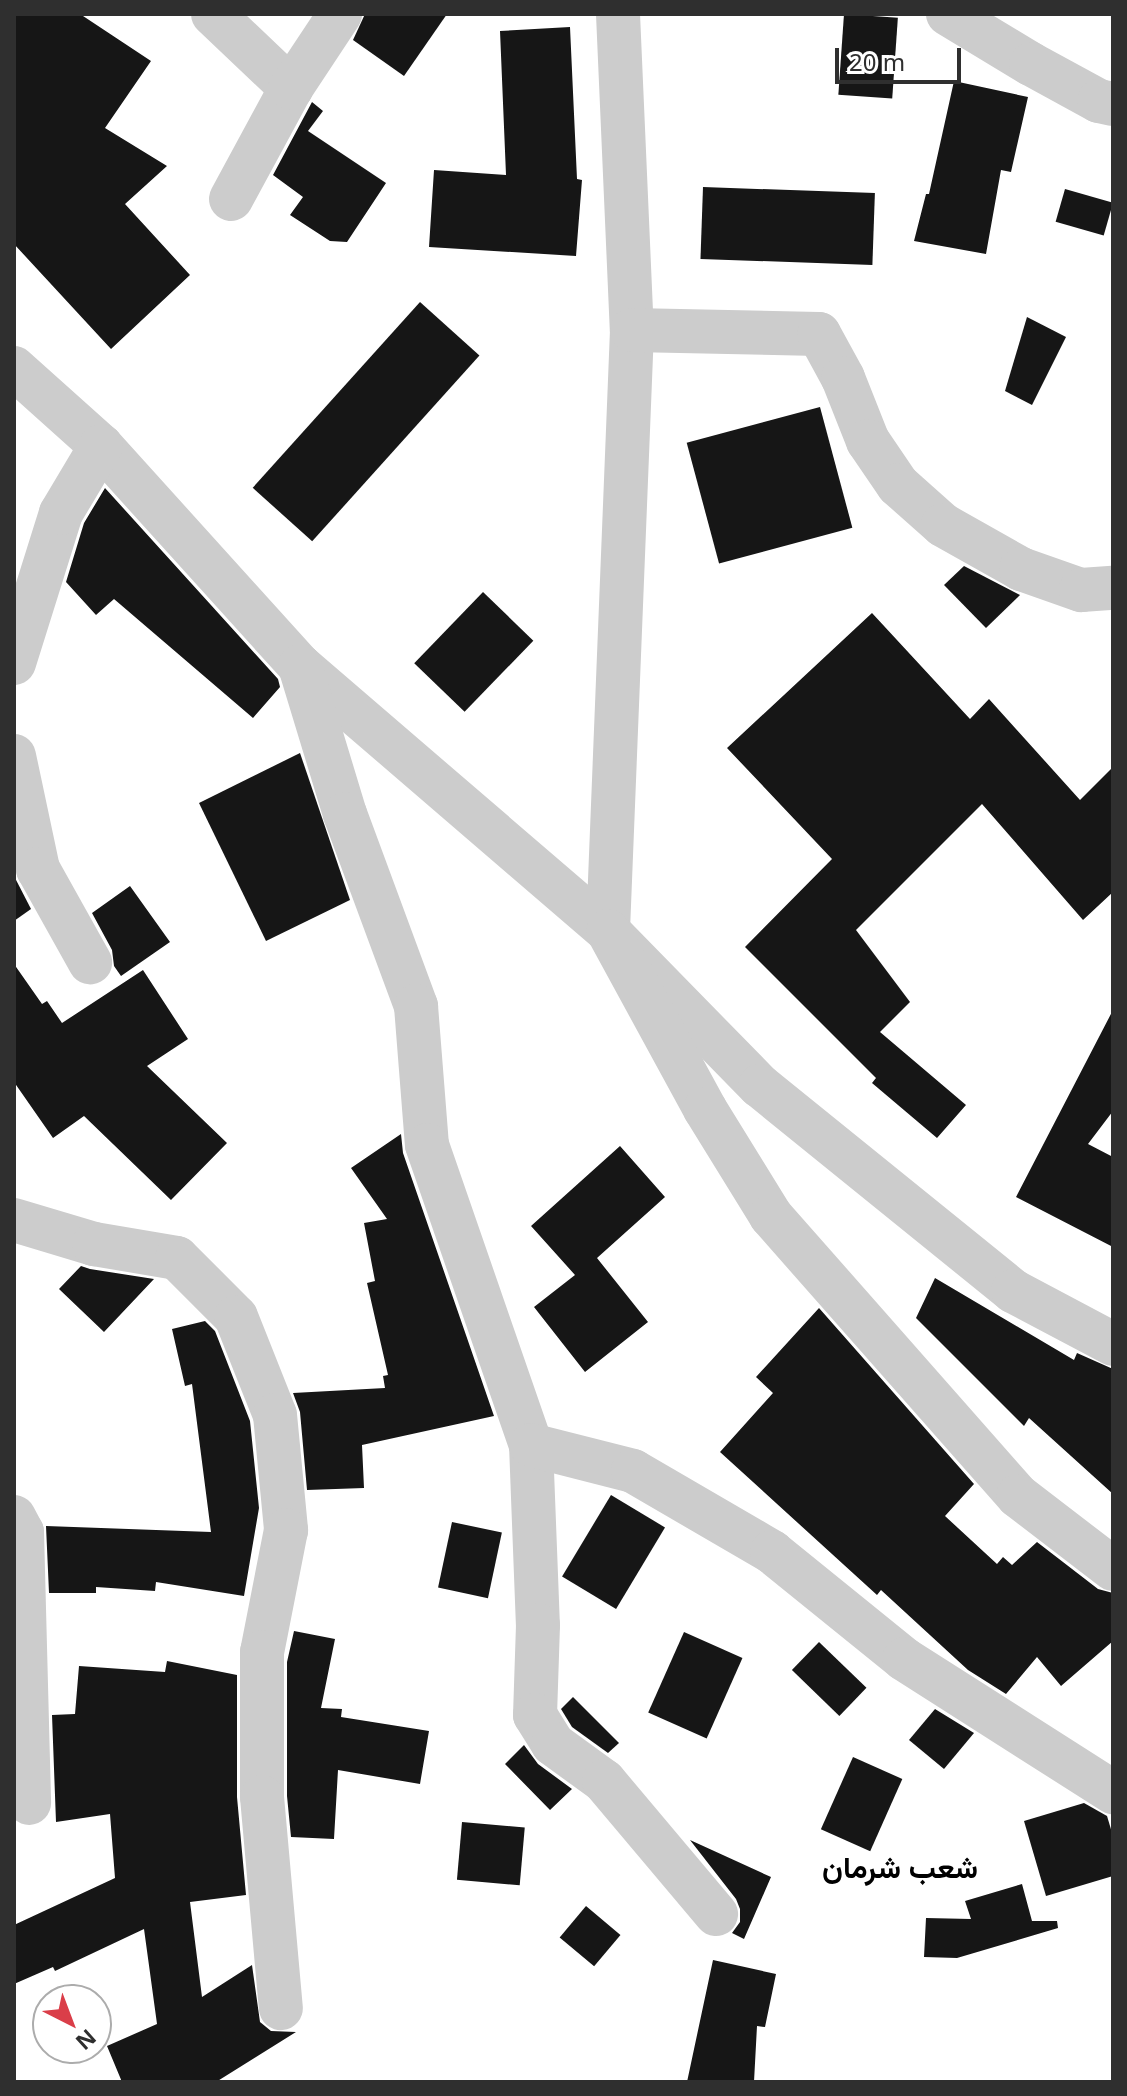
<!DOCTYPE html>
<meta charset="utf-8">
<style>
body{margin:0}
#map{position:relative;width:1127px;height:2096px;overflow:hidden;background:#fff;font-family:"Noto Sans",Vazirmatn,sans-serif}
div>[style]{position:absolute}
.building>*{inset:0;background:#161616;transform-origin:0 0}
.street>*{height:44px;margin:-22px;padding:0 22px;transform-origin:22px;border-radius:22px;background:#ccc}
span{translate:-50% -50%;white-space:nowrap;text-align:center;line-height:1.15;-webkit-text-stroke:8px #fff;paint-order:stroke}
.district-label{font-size:30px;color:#000;font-weight:700}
.frame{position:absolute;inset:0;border:16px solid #2f2f2f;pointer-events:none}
.north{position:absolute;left:32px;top:1984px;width:80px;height:80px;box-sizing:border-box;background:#fff;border:2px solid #acacac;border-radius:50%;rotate:138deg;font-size:22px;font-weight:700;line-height:32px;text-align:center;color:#2f2f2f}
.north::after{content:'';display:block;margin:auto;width:28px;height:36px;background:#da3e49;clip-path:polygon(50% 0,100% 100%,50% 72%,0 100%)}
.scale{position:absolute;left:835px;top:48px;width:126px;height:36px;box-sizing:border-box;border:4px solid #2f2f2f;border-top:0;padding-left:10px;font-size:24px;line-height:28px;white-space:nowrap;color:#2f2f2f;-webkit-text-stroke:6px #fff;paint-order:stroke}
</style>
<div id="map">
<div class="building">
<i style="clip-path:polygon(14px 14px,80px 14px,151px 61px,105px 128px,167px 166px,125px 204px,190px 275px,111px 349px,14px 244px)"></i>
<i style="clip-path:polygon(365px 14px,447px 14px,404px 76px,353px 40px)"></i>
<i style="left:844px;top:14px;width:54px;height:81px;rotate:4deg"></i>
<i style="clip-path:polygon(570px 27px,577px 179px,582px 180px,576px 256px,429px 247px,434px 170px,506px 175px,500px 31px)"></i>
<i style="clip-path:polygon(954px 81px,1028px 97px,1011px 172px,1001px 170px,986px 254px,914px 241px,926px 194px,929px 194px)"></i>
<i style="clip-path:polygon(312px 102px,323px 111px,308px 131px,386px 183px,347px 242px,330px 241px,290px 215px,303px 197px,273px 175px)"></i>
<i style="left:703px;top:187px;width:172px;height:72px;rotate:2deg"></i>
<i style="left:1065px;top:189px;width:50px;height:34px;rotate:16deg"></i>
<i style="left:420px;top:302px;width:80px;height:250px;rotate:42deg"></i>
<i style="clip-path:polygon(1027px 317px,1066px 337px,1032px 405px,1005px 391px)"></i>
<i style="left:820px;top:407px;width:125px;height:138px;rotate:75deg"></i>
<i style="clip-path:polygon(105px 488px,278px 679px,280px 687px,253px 718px,114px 599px,96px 615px,66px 582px,84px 523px)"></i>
<i style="clip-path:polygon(964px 566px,1020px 595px,986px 628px,944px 585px)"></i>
<i style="left:483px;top:592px;width:70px;height:99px;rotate:44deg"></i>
<i style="clip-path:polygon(872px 613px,970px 719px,989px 699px,1080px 800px,1113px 767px,1113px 892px,1083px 920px,982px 804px,856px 930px,910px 1002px,880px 1032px,966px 1105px,937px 1138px,872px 1083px,876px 1078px,745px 947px,832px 859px,727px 748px)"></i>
<i style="clip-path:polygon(300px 753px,350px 900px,266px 941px,199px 803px)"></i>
<i style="clip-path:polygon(14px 876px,31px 909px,14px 921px)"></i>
<i style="clip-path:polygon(130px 886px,170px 942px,121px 976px,114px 966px,112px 950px,92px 913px)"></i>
<i style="clip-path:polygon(14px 964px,42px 1004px,47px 1001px,62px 1023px,143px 970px,188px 1039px,147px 1066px,227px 1143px,171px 1200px,84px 1116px,53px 1138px,14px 1082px)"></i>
<i style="clip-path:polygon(1113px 1010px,1113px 1111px,1088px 1144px,1113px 1157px,1113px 1247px,1016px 1197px)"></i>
<i style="clip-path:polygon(401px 1134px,403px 1153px,494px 1416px,362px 1445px,364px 1488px,307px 1490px,300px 1412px,293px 1393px,385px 1388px,383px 1376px,388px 1375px,367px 1283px,375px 1281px,364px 1223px,387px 1219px,351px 1168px)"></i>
<i style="clip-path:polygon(620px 1146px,665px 1197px,597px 1258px,648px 1322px,585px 1372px,534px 1307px,575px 1275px,531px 1226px)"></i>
<i style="clip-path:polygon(81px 1266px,90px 1269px,154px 1279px,104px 1332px,59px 1289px)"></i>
<i style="clip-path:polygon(935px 1278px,1074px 1360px,1077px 1353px,1113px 1369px,1113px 1494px,1029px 1418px,1024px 1426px,916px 1318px)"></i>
<i style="clip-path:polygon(819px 1308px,974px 1484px,945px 1516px,997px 1564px,1003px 1557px,1012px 1565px,1037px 1542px,1098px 1589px,1113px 1593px,1113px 1641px,1061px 1686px,1037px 1657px,1006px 1694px,968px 1670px,881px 1590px,877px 1595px,720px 1452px,773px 1393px,756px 1377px)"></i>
<i style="clip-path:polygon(205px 1321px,215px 1331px,250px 1421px,259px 1508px,244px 1596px,156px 1582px,155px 1591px,96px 1587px,96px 1593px,49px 1593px,46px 1526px,211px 1532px,192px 1384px,185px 1386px,172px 1329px)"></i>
<i style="left:611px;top:1495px;width:63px;height:95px;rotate:31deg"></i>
<i style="left:452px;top:1522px;width:51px;height:67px;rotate:12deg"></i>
<i style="clip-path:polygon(294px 1631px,335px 1639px,321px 1708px,342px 1709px,341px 1717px,429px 1731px,420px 1784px,338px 1770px,334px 1839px,291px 1837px,287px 1796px,287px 1662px)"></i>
<i style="left:684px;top:1632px;width:64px;height:88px;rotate:24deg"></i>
<i style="left:819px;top:1642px;width:66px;height:39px;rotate:44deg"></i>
<i style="clip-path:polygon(167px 1661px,237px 1675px,237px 1797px,246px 1895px,190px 1902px,202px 1997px,252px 1965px,260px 2022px,271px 2031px,296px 2032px,216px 2082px,122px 2082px,107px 2046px,157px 2024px,144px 1929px,55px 1971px,53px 1967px,14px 1984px,14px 1925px,115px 1878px,110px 1814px,56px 1822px,52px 1715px,75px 1714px,79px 1666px,165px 1672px)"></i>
<i style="clip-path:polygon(573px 1697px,619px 1743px,608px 1753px,572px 1727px,561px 1709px)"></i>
<i style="clip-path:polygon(935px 1709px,974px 1733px,944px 1769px,909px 1740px)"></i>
<i style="clip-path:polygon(524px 1745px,538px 1764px,572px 1789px,550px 1810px,505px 1764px)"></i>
<i style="left:853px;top:1757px;width:54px;height:79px;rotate:24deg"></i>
<i style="clip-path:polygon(1084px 1803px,1107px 1816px,1113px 1836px,1113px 1876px,1046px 1896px,1024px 1821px)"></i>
<i style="left:462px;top:1822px;width:63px;height:58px;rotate:5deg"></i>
<i style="clip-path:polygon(690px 1840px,771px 1877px,744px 1939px,732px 1933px,740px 1922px,740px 1909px,736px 1899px)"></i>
<i style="clip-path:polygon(1022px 1884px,1032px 1921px,1057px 1921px,1058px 1928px,957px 1958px,924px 1957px,926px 1918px,971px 1919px,965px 1901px)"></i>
<i style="left:586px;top:1906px;width:45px;height:41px;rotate:40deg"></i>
<i style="clip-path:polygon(713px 1960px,776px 1974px,765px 2027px,757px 2026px,754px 2082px,687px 2082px)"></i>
</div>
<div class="street">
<i style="left:213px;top:14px;width:108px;rotate:43.5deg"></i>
<i style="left:618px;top:14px;width:316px;rotate:87.5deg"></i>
<i style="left:632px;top:330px;width:601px;rotate:92.29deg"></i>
<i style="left:608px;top:931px;width:217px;rotate:45.6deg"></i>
<i style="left:760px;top:1086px;width:326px;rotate:39deg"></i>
<i style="left:1013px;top:1291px;width:113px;rotate:27.9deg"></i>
<i style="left:948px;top:14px;width:97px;rotate:31.1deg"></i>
<i style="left:1031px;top:64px;width:77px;rotate:28.6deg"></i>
<i style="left:1099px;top:101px;width:14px;rotate:12deg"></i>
<i style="left:231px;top:199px;width:126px;rotate:-61.6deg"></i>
<i style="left:291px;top:88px;width:89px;rotate:-56.5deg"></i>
<i style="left:632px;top:330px;width:187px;rotate:1.2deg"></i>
<i style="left:819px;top:334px;width:50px;rotate:61.4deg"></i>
<i style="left:843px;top:378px;width:68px;rotate:68.4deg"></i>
<i style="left:868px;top:441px;width:53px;rotate:55.7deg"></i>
<i style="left:898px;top:485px;width:60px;rotate:41.6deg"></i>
<i style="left:943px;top:525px;width:90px;rotate:29.4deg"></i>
<i style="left:1021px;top:569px;width:64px;rotate:19.3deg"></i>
<i style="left:1081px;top:590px;width:32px;rotate:-4deg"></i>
<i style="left:14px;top:368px;width:117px;rotate:41.9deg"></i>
<i style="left:101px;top:446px;width:297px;rotate:47.9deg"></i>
<i style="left:300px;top:666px;width:406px;rotate:40.7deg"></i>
<i style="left:608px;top:931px;width:203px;rotate:61.4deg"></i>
<i style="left:705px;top:1109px;width:126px;rotate:58.3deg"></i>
<i style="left:771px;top:1216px;width:373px;rotate:48.6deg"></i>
<i style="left:1018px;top:1496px;width:120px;rotate:37.5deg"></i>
<i style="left:14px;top:663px;width:157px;rotate:-72.6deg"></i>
<i style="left:61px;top:513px;width:78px;rotate:-59.2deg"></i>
<i style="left:300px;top:666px;width:155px;rotate:73.1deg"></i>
<i style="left:345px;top:814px;width:205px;rotate:69.7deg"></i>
<i style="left:416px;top:1006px;width:139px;rotate:85.5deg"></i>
<i style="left:427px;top:1145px;width:318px;rotate:70.9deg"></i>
<i style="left:531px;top:1445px;width:180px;rotate:87.8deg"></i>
<i style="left:538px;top:1625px;width:90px;rotate:91.9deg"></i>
<i style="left:535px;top:1715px;width:34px;rotate:58deg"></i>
<i style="left:553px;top:1744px;width:63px;rotate:36deg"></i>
<i style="left:604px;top:1781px;width:174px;rotate:49.9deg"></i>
<i style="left:14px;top:756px;width:116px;rotate:78deg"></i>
<i style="left:38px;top:869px;width:107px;rotate:60.8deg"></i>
<i style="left:14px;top:1220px;width:84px;rotate:16.7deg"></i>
<i style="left:94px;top:1244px;width:84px;rotate:9.6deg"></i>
<i style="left:177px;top:1258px;width:83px;rotate:45deg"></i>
<i style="left:236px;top:1317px;width:105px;rotate:68.3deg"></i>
<i style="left:275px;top:1415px;width:116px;rotate:84.5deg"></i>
<i style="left:286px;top:1530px;width:124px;rotate:101.1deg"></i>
<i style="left:262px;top:1652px;width:145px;rotate:90deg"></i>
<i style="left:262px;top:1797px;width:212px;rotate:84.9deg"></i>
<i style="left:531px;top:1445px;width:105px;rotate:14.3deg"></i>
<i style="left:633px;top:1471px;width:161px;rotate:30.2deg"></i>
<i style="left:772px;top:1552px;width:170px;rotate:39deg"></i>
<i style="left:904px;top:1659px;width:248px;rotate:32.5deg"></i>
<i style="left:14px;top:1517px;width:17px;rotate:62deg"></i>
<i style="left:22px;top:1532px;width:271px;rotate:88.5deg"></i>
</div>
<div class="district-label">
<span style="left:900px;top:1867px">شعب شرمان</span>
</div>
<div class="frame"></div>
<div class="north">N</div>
<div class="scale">20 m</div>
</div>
